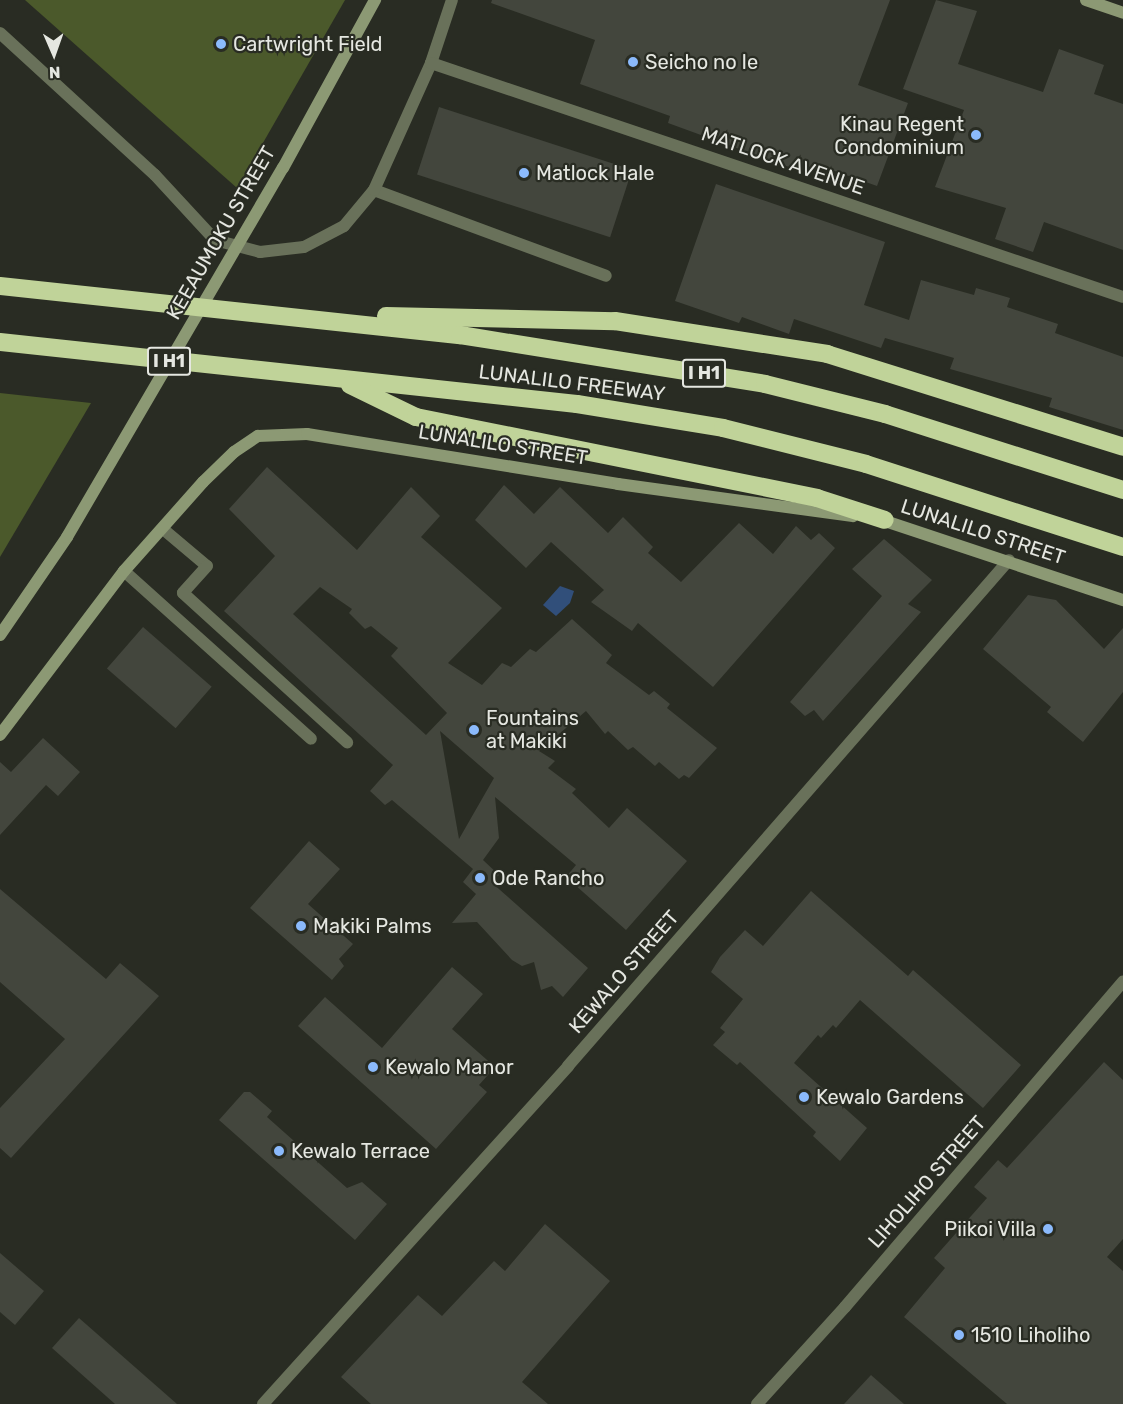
<!DOCTYPE html>
<style>
body{margin:0}
#map{position:relative;width:1123px;height:1404px;overflow:hidden;background:#292c23;font-family:Rubik,sans-serif}
div>[style]{position:absolute}
.green>*{inset:0;background:#4b592b}
.water>*{inset:0;background:#314f7a}
.building>*{inset:0;background:#43463d;transform-origin:0 0}
.lane>*{height:12px;margin:-6px;padding:0 6px;transform-origin:6px;border-radius:6px;background:#69715a}
.street>*{height:12px;margin:-6px;padding:0 6px;transform-origin:6px;border-radius:6px;background:#69715a}
.secondary>*{height:12px;margin:-6px;padding:0 6px;transform-origin:6px;border-radius:6px;background:#8c9974}
.highway>*{height:18px;margin:-9px;padding:0 9px;transform-origin:9px;border-radius:9px;background:#c0d399}
.dots>*{width:16px;height:16px;translate:-50% -50%;box-sizing:border-box;border:3px solid #292c23;border-radius:50%}
span{translate:-50% -50%;white-space:nowrap;text-align:center;line-height:1.15;-webkit-text-stroke:4.5px #292c23;paint-order:stroke}
.shield-label span{padding:2px 4px;background:#292c23;border:2px solid;border-radius:4px;-webkit-text-stroke-width:0}
.shield-label{font-size:18px;color:#e5e7e1;font-weight:700}
.poi-label{font-size:20px;color:#e5e7e1}
.left{translate:0 -50%;text-align:left}
.right{translate:-100% -50%;text-align:right}
.street-label{font-size:20px;color:#e5e7e1}
.north{position:absolute;left:24px;top:24px;width:60px;height:60px;-webkit-text-stroke:4px #292c23;paint-order:stroke;rotate:178deg;font-size:16px;font-weight:700;line-height:24px;text-align:center;color:#e5e7e1}
.north::after{content:'';display:block;margin:auto;width:21px;height:27px;background:#e5e7e1;clip-path:polygon(50% 0,100% 100%,50% 72%,0 100%)}
</style>
<div id="map">
<div class="green">
<i style="clip-path:polygon(25px 0,345px 0,237px 188px)"></i>
<i style="clip-path:polygon(0 393px,91px 403px,0 557px)"></i>
</div>
<div class="water">
<i style="clip-path:polygon(560px 586px,574px 591px,570px 603px,556px 616px,543px 605px)"></i>
</div>
<div class="building">
<i style="clip-path:polygon(492px 0,890px 0,858px 85px,908px 103px,877px 186px,815px 164px,811px 175px,668px 123px,670px 116px,580px 84px,595px 40px,491px 3px)"></i>
<i style="clip-path:polygon(936px 0,977px 11px,958px 64px,1043px 92px,1059px 49px,1104px 65px,1094px 94px,1123px 104px,1123px 250px,1044px 222px,1033px 252px,995px 239px,1006px 208px,935px 187px,964px 110px,903px 89px)"></i>
<i style="left:439px;top:107px;width:203px;height:71px;rotate:18deg"></i>
<i style="clip-path:polygon(716px 184px,885px 242px,864px 305px,909px 320px,921px 280px,974px 295px,976px 288px,1010px 298px,1007px 307px,1058px 324px,1055px 333px,1123px 357px,1123px 430px,1049px 407px,1052px 398px,950px 369px,954px 358px,885px 338px,881px 348px,794px 319px,789px 334px,742px 317px,739px 323px,675px 301px)"></i>
<i style="clip-path:polygon(evenodd,267px 467px,357px 550px,411px 487px,440px 516px,421px 537px,502px 608px,448px 663px,482px 685px,502px 663px,511px 667px,530px 649px,536px 652px,572px 619px,612px 655px,606px 663px,649px 695px,654px 691px,670px 704px,667px 708px,717px 748px,689px 778px,684px 775px,679px 779px,659px 762px,655px 766px,633px 747px,628px 750px,608px 731px,605px 734px,586px 711px,539px 751px,555px 761px,548px 768px,576px 789px,572px 793px,609px 828px,627px 808px,687px 861px,626px 930px,566px 877px,576px 865px,495px 797px,499px 838px,483px 860px,499px 875px,491px 882px,588px 968px,563px 997px,552px 986px,541px 990px,534px 962px,522px 966px,512px 960px,477px 922px,452px 923px,476px 894px,463px 882px,473px 869px,392px 800px,385px 805px,370px 791px,393px 765px,224px 611px,275px 556px,229px 509px,267px 467px,320px 587px,352px 609px,349px 613px,365px 629px,371px 626px,398px 648px,391px 656px,447px 713px,426px 735px,293px 614px,320px 587px,267px 467px,440px 731px,494px 778px,459px 839px,440px 731px)"></i>
<i style="clip-path:polygon(504px 485px,534px 514px,560px 487px,608px 533px,623px 517px,653px 547px,648px 553px,681px 582px,739px 523px,773px 554px,796px 526px,811px 540px,819px 533px,835px 548px,713px 687px,638px 623px,632px 631px,591px 602px,604px 590px,551px 542px,526px 568px,475px 520px)"></i>
<i style="clip-path:polygon(884px 539px,932px 580px,908px 604px,921px 612px,823px 721px,814px 710px,805px 716px,790px 702px,882px 596px,852px 569px)"></i>
<i style="clip-path:polygon(1028px 595px,1056px 600px,1104px 649px,1123px 628px,1123px 692px,1083px 742px,1047px 712px,1051px 707px,983px 649px)"></i>
<i style="left:143px;top:627px;width:91px;height:55px;rotate:41deg"></i>
<i style="clip-path:polygon(43px 738px,80px 772px,58px 796px,46px 785px,0 835px,0 762px,11px 772px)"></i>
<i style="clip-path:polygon(309px 841px,340px 869px,308px 904px,353px 944px,339px 959px,344px 966px,332px 980px,250px 908px)"></i>
<i style="clip-path:polygon(0 889px,106px 979px,120px 963px,159px 996px,11px 1158px,0 1148px,0 1108px,65px 1039px,0 982px)"></i>
<i style="clip-path:polygon(811px 891px,908px 976px,913px 970px,1021px 1065px,983px 1108px,860px 1000px,836px 1028px,833px 1025px,821px 1038px,818px 1035px,794px 1063px,867px 1128px,840px 1161px,813px 1136px,816px 1132px,740px 1062px,737px 1065px,713px 1045px,725px 1032px,720px 1028px,743px 999px,711px 972px,720px 957px,745px 930px,763px 946px)"></i>
<i style="clip-path:polygon(452px 967px,483px 994px,452px 1029px,495px 1067px,479px 1085px,487px 1092px,436px 1149px,298px 1026px,325px 997px,382px 1048px)"></i>
<i style="clip-path:polygon(1104px 1062px,1123px 1080px,1123px 1239px,1107px 1257px,1123px 1271px,1123px 1404px,1007px 1404px,904px 1317px,945px 1268px,934px 1258px,987px 1198px,974px 1187px,998px 1160px,1007px 1168px)"></i>
<i style="clip-path:polygon(244px 1092px,250px 1092px,272px 1111px,267px 1117px,347px 1188px,362px 1182px,387px 1204px,355px 1240px,219px 1120px)"></i>
<i style="clip-path:polygon(545px 1224px,610px 1281px,522px 1382px,548px 1404px,371px 1404px,341px 1377px,418px 1295px,442px 1316px,494px 1261px,505px 1271px)"></i>
<i style="clip-path:polygon(0 1253px,44px 1291px,15px 1325px,0 1312px)"></i>
<i style="clip-path:polygon(79px 1318px,177px 1404px,115px 1404px,52px 1348px)"></i>
<i style="clip-path:polygon(871px 1375px,904px 1404px,844px 1404px)"></i>
</div>
<div class="lane">
<i style="left:374px;top:190px;width:247px;rotate:20.3deg"></i>
<i style="left:163px;top:529px;width:57px;rotate:40.1deg"></i>
<i style="left:207px;top:566px;width:36px;rotate:132deg"></i>
<i style="left:183px;top:593px;width:222px;rotate:42.3deg"></i>
<i style="left:124px;top:571px;width:251px;rotate:41.9deg"></i>
</div>
<div class="street">
<i style="left:0;top:33px;width:210px;rotate:42.5deg"></i>
<i style="left:155px;top:175px;width:88px;rotate:47.3deg"></i>
<i style="left:215px;top:240px;width:47px;rotate:14.9deg"></i>
<i style="left:260px;top:252px;width:44px;rotate:-6.5deg"></i>
<i style="left:304px;top:247px;width:45px;rotate:-27.7deg"></i>
<i style="left:344px;top:226px;width:47px;rotate:-50.2deg"></i>
<i style="left:374px;top:190px;width:139px;rotate:-65.8deg"></i>
<i style="left:431px;top:63px;width:66px;rotate:-71.6deg"></i>
<i style="left:431px;top:63px;width:730px;rotate:18.68deg"></i>
<i style="left:263px;top:1404px;width:455px;rotate:-47.9deg"></i>
<i style="left:568px;top:1066px;width:671px;rotate:-48.93deg"></i>
<i style="left:757px;top:1404px;width:131px;rotate:-47.8deg"></i>
<i style="left:845px;top:1307px;width:428px;rotate:-49.5deg"></i>
</div>
<div class="secondary">
<i style="left:1086px;top:0;width:39px;rotate:19deg"></i>
<i style="left:879px;top:519px;width:257px;rotate:18.4deg"></i>
<i style="left:0;top:635px;width:119px;rotate:-55.6deg"></i>
<i style="left:67px;top:537px;width:428px;rotate:-59.7deg"></i>
<i style="left:283px;top:168px;width:192px;rotate:-61.3deg"></i>
<i style="left:0;top:735px;width:206px;rotate:-52.9deg"></i>
<i style="left:124px;top:571px;width:119px;rotate:-48.4deg"></i>
<i style="left:203px;top:482px;width:43px;rotate:-44.1deg"></i>
<i style="left:234px;top:452px;width:29px;rotate:-34deg"></i>
<i style="left:258px;top:436px;width:49px;rotate:-2.3deg"></i>
<i style="left:307px;top:434px;width:315px;rotate:9.1deg"></i>
<i style="left:618px;top:484px;width:237px;rotate:7.8deg"></i>
</div>
<div class="highway">
<i style="left:0;top:286px;width:463px;rotate:6.1deg"></i>
<i style="left:460px;top:335px;width:309px;rotate:9.1deg"></i>
<i style="left:765px;top:384px;width:124px;rotate:14deg"></i>
<i style="left:885px;top:414px;width:250px;rotate:17.7deg"></i>
<i style="left:386px;top:316px;width:229px;rotate:1.3deg"></i>
<i style="left:615px;top:321px;width:215px;rotate:8.8deg"></i>
<i style="left:827px;top:354px;width:310px;rotate:17.4deg"></i>
<i style="left:0;top:342px;width:580px;rotate:6.13deg"></i>
<i style="left:577px;top:404px;width:148px;rotate:9.3deg"></i>
<i style="left:723px;top:428px;width:147px;rotate:14.1deg"></i>
<i style="left:866px;top:464px;width:270px;rotate:17.9deg"></i>
<i style="left:350px;top:385px;width:73px;rotate:25.9deg"></i>
<i style="left:416px;top:417px;width:409px;rotate:11.4deg"></i>
<i style="left:817px;top:498px;width:71px;rotate:17.9deg"></i>
</div>
<div class="dots">
<i style="left:221px;top:44px;background:#8bbafc"></i>
<i style="left:633px;top:62px;background:#8bbafc"></i>
<i style="left:976px;top:135px;background:#8bbafc"></i>
<i style="left:524px;top:173px;background:#8bbafc"></i>
<i style="left:474px;top:730px;background:#8bbafc"></i>
<i style="left:480px;top:878px;background:#8bbafc"></i>
<i style="left:301px;top:926px;background:#8bbafc"></i>
<i style="left:373px;top:1067px;background:#8bbafc"></i>
<i style="left:804px;top:1097px;background:#8bbafc"></i>
<i style="left:279px;top:1151px;background:#8bbafc"></i>
<i style="left:1048px;top:1229px;background:#8bbafc"></i>
<i style="left:959px;top:1335px;background:#8bbafc"></i>
</div>
<div class="shield-label">
<span style="left:169px;top:361px">I H1</span>
<span style="left:704px;top:373px">I H1</span>
</div>
<div class="poi-label">
<span class="left" style="left:233px;top:44px">Cartwright Field</span>
<span class="left" style="left:645px;top:62px">Seicho no Ie</span>
<span class="right" style="left:964px;top:136px">Kinau Regent<br>Condominium</span>
<span class="left" style="left:536px;top:173px">Matlock Hale</span>
<span class="left" style="left:486px;top:730px">Fountains<br>at Makiki</span>
<span class="left" style="left:492px;top:878px">Ode Rancho</span>
<span class="left" style="left:313px;top:926px">Makiki Palms</span>
<span class="left" style="left:385px;top:1067px">Kewalo Manor</span>
<span class="left" style="left:816px;top:1097px">Kewalo Gardens</span>
<span class="left" style="left:291px;top:1151px">Kewalo Terrace</span>
<span class="right" style="left:1036px;top:1229px">Piikoi Villa</span>
<span class="left" style="left:971px;top:1335px">1510 Liholiho</span>
</div>
<div class="street-label">
<span style="left:783px;top:161px;rotate:19deg">MATLOCK AVENUE</span>
<span style="left:221px;top:233px;rotate:-60deg">KEEAUMOKU STREET</span>
<span style="left:572px;top:383px;rotate:7deg">LUNALILO FREEWAY</span>
<span style="left:503px;top:445px;rotate:9deg">LUNALILO STREET</span>
<span style="left:983px;top:532px;rotate:18deg">LUNALILO STREET</span>
<span style="left:624px;top:972px;rotate:-49deg">KEWALO STREET</span>
<span style="left:927px;top:1182px;rotate:-49deg">LIHOLIHO STREET</span>
</div>
<div class="north">N</div>
</div>
